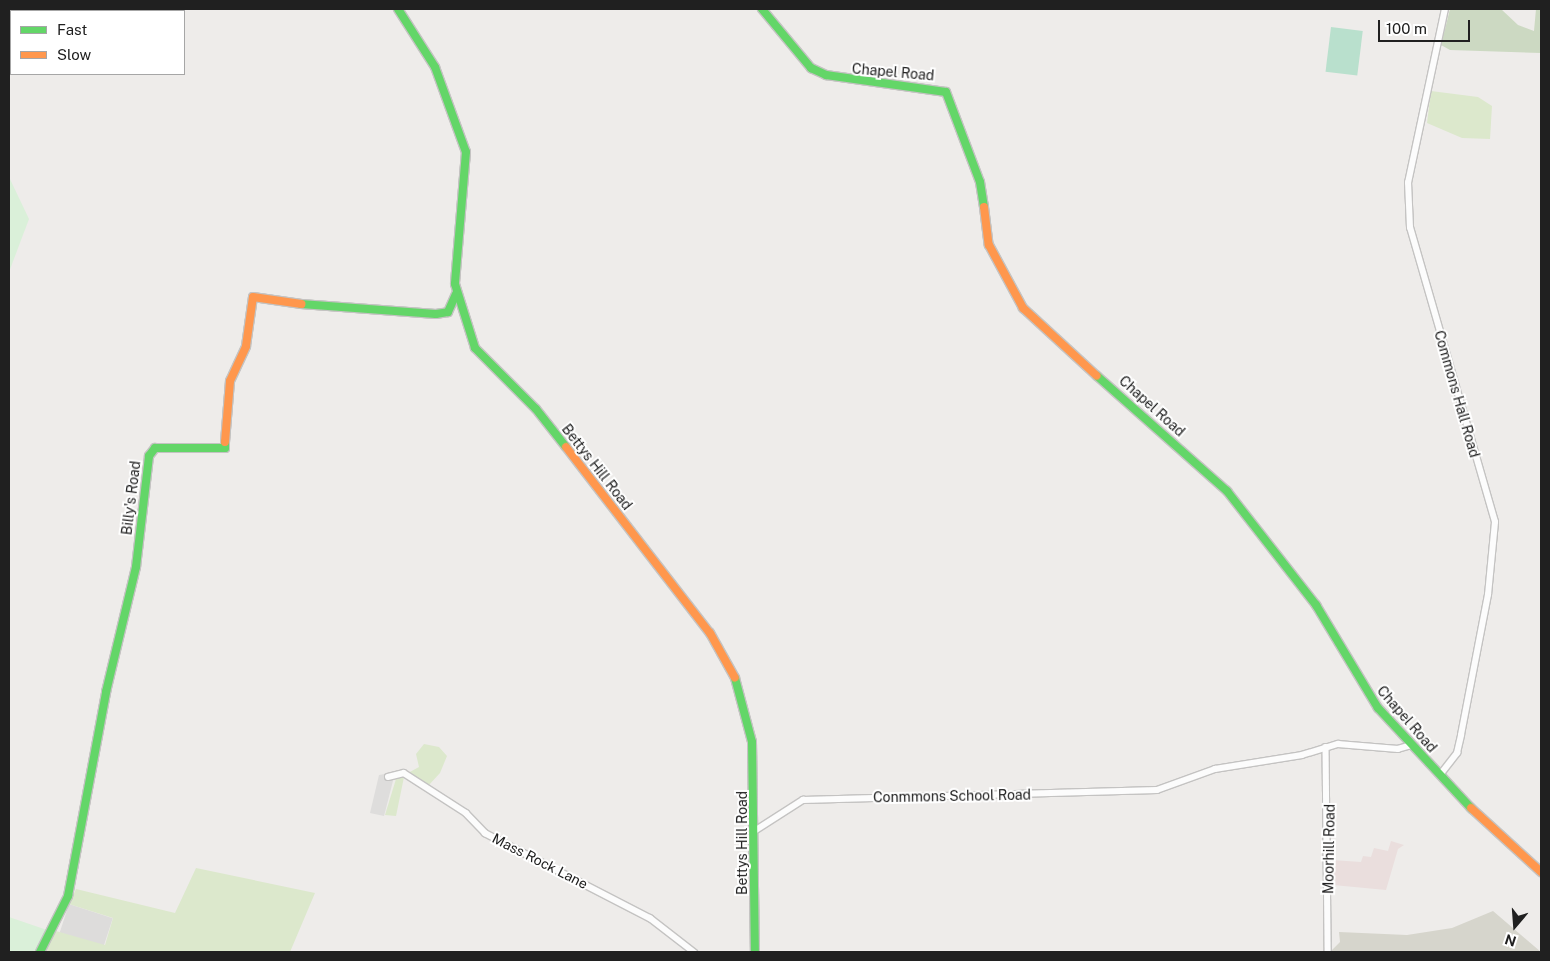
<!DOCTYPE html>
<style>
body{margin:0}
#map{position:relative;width:1550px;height:961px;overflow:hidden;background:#eeecea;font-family:"Public Sans",sans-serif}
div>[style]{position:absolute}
.residential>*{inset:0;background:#dddcdb;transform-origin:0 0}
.commercial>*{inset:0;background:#eadedd}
.construction>*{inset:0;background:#d6d5cc}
.grass>*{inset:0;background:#dce8cc}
.forest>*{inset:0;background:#ccd9c2}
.park>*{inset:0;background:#daf0d9}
.pitch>*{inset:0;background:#b9e0cd;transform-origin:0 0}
.parking>*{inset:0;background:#dedddc}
.roads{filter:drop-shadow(1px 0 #c4c3c2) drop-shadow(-1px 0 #c4c3c2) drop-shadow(0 1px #c4c3c2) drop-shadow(0 -1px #c4c3c2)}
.street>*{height:5.5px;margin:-2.75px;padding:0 2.75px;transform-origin:2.75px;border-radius:2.75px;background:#fcfcfc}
.fast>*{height:8px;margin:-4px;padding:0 4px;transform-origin:4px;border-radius:4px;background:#63d668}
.slow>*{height:8px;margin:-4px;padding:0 4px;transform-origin:4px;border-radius:4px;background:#ff974d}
span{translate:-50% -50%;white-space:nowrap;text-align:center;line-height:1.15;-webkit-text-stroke:4px #fff;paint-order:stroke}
.street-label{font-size:14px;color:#202020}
.frame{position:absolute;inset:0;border:10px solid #202020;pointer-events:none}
.legend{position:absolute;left:10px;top:10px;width:175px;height:65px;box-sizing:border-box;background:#fff;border:1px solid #a6a6a6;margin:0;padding:6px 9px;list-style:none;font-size:15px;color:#202020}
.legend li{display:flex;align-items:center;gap:10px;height:25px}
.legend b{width:25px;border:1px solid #a6a6a6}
.north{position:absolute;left:1490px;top:901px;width:50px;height:50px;-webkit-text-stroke:4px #fff;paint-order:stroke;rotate:198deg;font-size:14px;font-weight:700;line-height:20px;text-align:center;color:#202020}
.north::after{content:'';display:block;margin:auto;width:18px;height:22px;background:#202020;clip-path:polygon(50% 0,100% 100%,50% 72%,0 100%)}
.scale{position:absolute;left:1378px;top:20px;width:92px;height:22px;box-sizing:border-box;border:2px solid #202020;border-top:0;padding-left:6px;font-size:15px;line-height:18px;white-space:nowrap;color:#202020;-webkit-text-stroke:4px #fff;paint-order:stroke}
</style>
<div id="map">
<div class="residential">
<i style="left:69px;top:904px;width:46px;height:30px;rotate:18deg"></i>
</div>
<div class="commercial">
<i style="clip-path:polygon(1391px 841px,1404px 845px,1398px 849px,1386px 890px,1333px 885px,1332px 860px,1361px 862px,1363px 856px,1371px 857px,1374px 848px,1388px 851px)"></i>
</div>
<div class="construction">
<i style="clip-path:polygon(1493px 911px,1541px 952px,1330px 952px,1340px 942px,1339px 932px,1407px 935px,1452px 928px)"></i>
</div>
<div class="grass">
<i style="clip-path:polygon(1431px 91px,1478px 97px,1492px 106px,1490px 139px,1462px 138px,1427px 123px)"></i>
<i style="clip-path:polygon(424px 744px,439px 747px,447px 756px,440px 773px,428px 786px,408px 773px,419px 767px,416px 754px)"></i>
<i style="clip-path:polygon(404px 777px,396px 816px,385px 815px,396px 779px)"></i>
<i style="clip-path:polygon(196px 868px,315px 893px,290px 952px,44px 952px,56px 931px,105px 945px,113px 918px,69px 904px,76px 889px,175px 913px)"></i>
</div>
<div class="forest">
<i style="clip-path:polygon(1450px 9px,1501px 9px,1518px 25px,1534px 31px,1536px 9px,1541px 9px,1541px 53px,1450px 50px,1441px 45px)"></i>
</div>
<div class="park">
<i style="clip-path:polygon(9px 177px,29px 219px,9px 272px)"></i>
<i style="clip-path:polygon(9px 917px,47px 930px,35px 952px,9px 952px)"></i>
</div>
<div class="pitch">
<i style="left:1331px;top:27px;width:32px;height:45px;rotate:7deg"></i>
</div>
<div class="parking">
<i style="clip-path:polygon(390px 773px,394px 777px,384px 816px,370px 813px,379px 775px)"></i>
</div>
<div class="roads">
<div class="street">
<i style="left:1326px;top:747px;width:205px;rotate:89.4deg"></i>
<i style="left:1440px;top:775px;width:28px;rotate:-52deg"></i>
<i style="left:1457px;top:753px;width:18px;rotate:-77deg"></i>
<i style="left:1461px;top:735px;width:143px;rotate:-79.1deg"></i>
<i style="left:1488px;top:595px;width:73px;rotate:-84.5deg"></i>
<i style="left:1495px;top:522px;width:306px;rotate:-106.1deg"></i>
<i style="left:1410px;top:228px;width:45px;rotate:-92.5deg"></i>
<i style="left:1408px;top:183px;width:178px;rotate:-78deg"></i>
<i style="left:388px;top:777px;width:16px;rotate:-14deg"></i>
<i style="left:404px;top:773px;width:74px;rotate:32.8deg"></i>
<i style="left:466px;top:813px;width:28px;rotate:46deg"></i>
<i style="left:485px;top:833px;width:186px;rotate:27.3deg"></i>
<i style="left:650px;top:918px;width:56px;rotate:37.7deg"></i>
<i style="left:756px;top:830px;width:56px;rotate:-32.6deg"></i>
<i style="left:803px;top:800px;width:354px;rotate:-1.6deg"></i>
<i style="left:1157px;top:790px;width:62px;rotate:-19.9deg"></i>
<i style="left:1215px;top:769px;width:88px;rotate:-9.1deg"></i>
<i style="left:1302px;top:755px;width:38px;rotate:-17deg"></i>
<i style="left:1338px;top:744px;width:60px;rotate:4.8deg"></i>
<i style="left:1398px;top:749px;width:15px;rotate:-16deg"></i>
</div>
<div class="fast">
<i style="left:398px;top:9px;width:69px;rotate:57.5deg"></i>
<i style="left:435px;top:67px;width:90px;rotate:70deg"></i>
<i style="left:466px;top:152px;width:132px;rotate:94.8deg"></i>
<i style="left:455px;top:284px;width:67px;rotate:72.6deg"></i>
<i style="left:475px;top:348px;width:86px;rotate:45deg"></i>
<i style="left:536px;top:409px;width:48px;rotate:51.7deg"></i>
<i style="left:762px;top:9px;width:77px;rotate:50.3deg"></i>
<i style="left:811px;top:68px;width:17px;rotate:25deg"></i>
<i style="left:826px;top:75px;width:121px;rotate:8.1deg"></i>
<i style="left:946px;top:92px;width:96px;rotate:69.3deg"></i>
<i style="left:980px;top:182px;width:25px;rotate:81deg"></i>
<i style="left:301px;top:304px;width:135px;rotate:4.2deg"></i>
<i style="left:436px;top:314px;width:12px;rotate:-9deg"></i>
<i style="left:448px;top:312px;width:20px;rotate:-66deg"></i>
<i style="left:1097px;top:376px;width:174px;rotate:41.5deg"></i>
<i style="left:1227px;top:491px;width:145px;rotate:52deg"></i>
<i style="left:1316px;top:605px;width:120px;rotate:59deg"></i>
<i style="left:1378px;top:708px;width:137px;rotate:47.1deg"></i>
<i style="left:735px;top:678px;width:66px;rotate:75.1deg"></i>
<i style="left:752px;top:742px;width:210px;rotate:89.2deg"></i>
<i style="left:40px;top:952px;width:63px;rotate:-63.4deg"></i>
<i style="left:68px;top:896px;width:208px;rotate:-79.4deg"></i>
<i style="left:106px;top:692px;width:129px;rotate:-76.5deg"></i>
<i style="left:136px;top:567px;width:112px;rotate:-83.3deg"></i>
<i style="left:149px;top:456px;width:10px;rotate:-53deg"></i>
<i style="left:155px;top:448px;width:70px"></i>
<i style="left:225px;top:448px;width:6px;rotate:-90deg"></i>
</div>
<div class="slow">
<i style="left:984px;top:207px;width:38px;rotate:83deg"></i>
<i style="left:989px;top:245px;width:72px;rotate:61.6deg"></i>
<i style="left:1023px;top:308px;width:100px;rotate:42.6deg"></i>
<i style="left:225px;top:442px;width:61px;rotate:-85.3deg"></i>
<i style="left:230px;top:381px;width:38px;rotate:-65deg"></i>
<i style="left:246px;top:346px;width:49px;rotate:-81.9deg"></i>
<i style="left:253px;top:297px;width:49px;rotate:8.3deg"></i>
<i style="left:566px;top:447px;width:235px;rotate:52.3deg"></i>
<i style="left:710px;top:633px;width:51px;rotate:60.9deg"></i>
<i style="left:1471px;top:808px;width:95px;rotate:42.4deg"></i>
</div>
</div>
<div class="street-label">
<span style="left:893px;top:72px;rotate:5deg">Chapel Road</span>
<span style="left:1457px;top:394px;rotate:74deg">Commons Hall Road</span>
<span style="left:1152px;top:406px;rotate:42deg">Chapel Road</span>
<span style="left:597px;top:467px;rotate:52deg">Bettys Hill Road</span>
<span style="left:131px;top:498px;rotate:-83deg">Billy's Road</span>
<span style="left:1407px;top:719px;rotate:49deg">Chapel Road</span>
<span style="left:952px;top:796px;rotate:-1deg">Conmmons School Road</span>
<span style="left:742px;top:843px;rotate:-90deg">Bettys Hill Road</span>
<span style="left:1329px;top:849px;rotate:-89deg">Moorhill Road</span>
<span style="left:540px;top:861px;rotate:27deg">Mass Rock Lane</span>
</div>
<div class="frame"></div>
<ul class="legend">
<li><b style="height:6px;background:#63d668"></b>Fast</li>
<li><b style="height:6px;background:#ff974d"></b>Slow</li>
</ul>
<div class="north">N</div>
<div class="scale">100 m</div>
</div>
